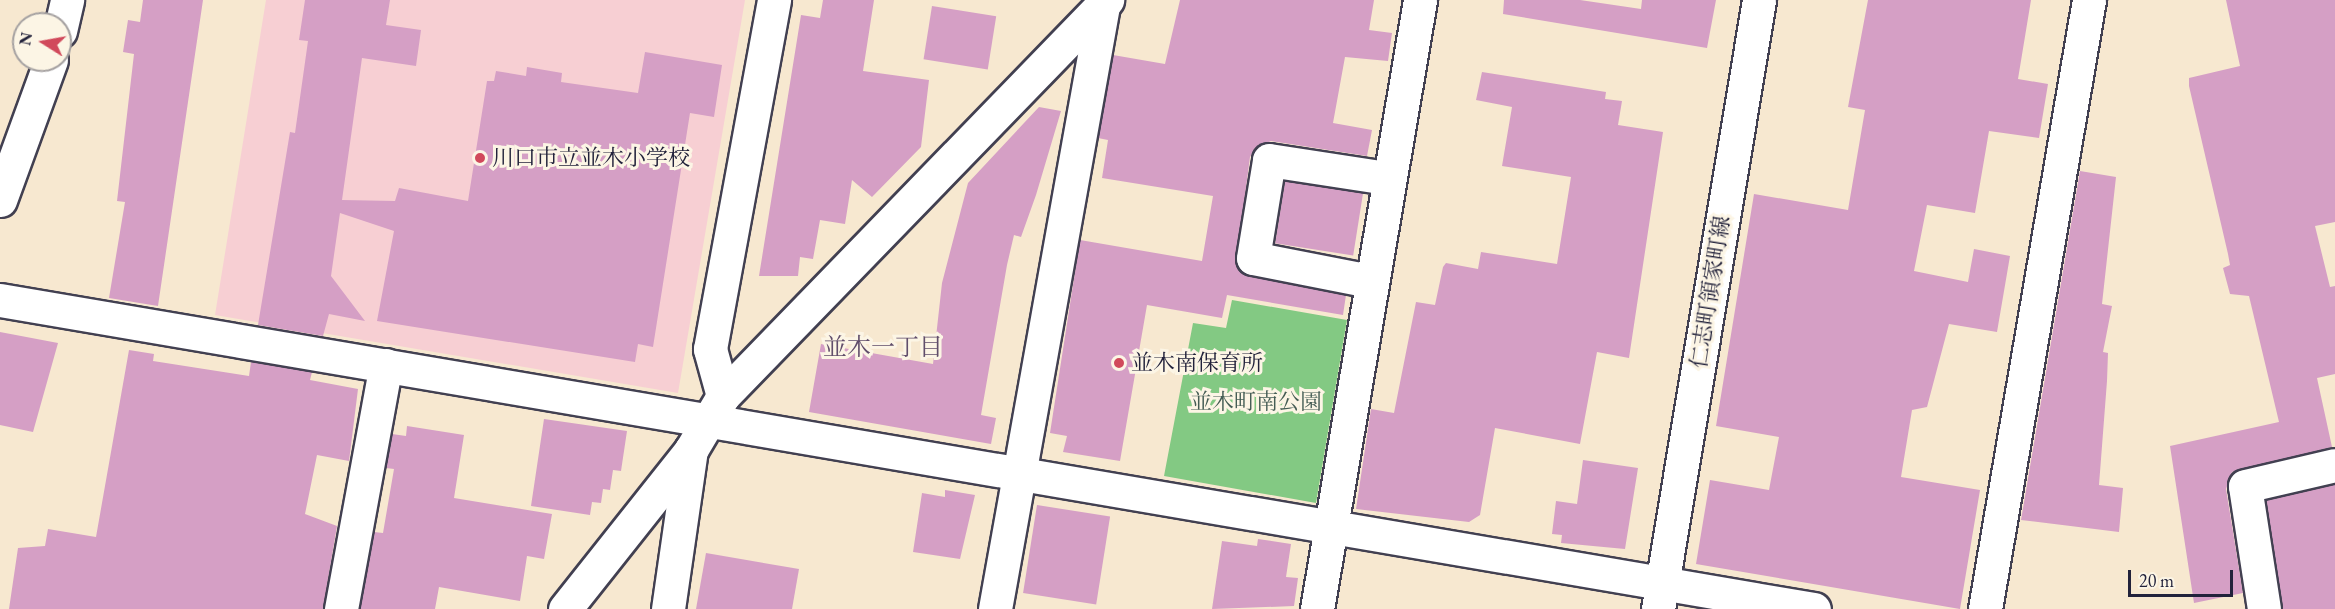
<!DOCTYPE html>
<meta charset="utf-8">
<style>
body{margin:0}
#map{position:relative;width:2335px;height:609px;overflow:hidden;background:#f7e8d0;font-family:"EB Garamond","Noto Serif JP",serif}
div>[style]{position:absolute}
.built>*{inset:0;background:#f7cfd3}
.green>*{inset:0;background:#83c983}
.building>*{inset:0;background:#d59fc5;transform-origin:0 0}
.roads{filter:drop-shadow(2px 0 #424051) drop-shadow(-2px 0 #424051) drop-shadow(0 2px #424051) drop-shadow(0 -2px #424051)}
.minor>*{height:33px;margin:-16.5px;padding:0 16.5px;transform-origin:16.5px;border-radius:16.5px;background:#fff}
.dots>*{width:16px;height:16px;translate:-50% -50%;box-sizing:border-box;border:3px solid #fcf5e5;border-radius:50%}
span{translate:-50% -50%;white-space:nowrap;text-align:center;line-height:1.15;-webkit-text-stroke:6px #fcf5e5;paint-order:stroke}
.poi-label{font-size:22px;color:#22223b}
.left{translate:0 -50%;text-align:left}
.street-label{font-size:22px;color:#22223b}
.park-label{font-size:22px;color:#445c54}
.neighbourhood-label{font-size:24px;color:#614e6b}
.north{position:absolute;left:12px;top:12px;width:60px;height:60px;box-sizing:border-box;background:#fcf5e5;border:2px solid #a5a1a1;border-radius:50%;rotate:281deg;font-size:16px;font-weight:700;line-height:24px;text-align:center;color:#22223b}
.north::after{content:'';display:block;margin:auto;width:21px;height:27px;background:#d1495b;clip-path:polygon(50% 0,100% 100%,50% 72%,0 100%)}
.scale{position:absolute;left:2128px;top:570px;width:105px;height:27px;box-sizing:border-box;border:3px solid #22223b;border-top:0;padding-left:8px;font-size:18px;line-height:21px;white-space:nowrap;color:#22223b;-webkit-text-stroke:4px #fcf5e5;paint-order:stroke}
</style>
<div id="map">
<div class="built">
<i style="clip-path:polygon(266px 0,745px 0,678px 393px,215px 315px)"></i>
</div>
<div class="green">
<i style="clip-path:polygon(1232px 300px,1347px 320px,1316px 503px,1164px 476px,1193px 323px,1226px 328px)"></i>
</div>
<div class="building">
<i style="clip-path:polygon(143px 0,203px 0,158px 306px,109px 298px,125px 202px,117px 201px,134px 54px,123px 52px,128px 20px,140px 22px)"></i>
<i style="clip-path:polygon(305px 0,390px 0,386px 25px,421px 30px,416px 66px,362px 58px,342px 200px,395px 201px,399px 188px,468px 201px,487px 81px,494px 81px,496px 71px,526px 76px,527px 67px,562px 73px,561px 82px,638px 93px,645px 52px,722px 65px,714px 117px,690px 113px,653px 347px,638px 344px,635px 362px,377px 321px,394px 231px,340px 213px,331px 276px,365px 321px,329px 314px,323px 336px,258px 325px,290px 132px,295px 133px,308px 41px,299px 40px)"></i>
<i style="clip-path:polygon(823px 0,874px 0,863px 71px,929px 80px,921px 147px,872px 197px,852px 180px,845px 224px,820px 220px,813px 259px,800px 257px,798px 276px,759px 276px,801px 15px,820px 18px)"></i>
<i style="clip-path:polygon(1180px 0,1374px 0,1369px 30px,1392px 33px,1388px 61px,1345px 57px,1333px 123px,1372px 130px,1367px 156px,1271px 141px,1255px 148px,1250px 157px,1236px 265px,1249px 276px,1346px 295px,1343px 315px,1227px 295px,1222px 318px,1147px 305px,1120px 461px,1063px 452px,1067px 436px,1050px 433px,1080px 240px,1202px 261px,1213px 196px,1102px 178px,1108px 140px,1098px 138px,1113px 55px,1165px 64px)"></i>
<i style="clip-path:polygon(1504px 0,1580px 0,1641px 9px,1642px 0,1716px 0,1707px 48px,1503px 14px)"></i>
<i style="clip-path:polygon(1868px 0,2031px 0,2018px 79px,2048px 84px,2039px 138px,1989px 131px,1975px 213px,1927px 205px,1914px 271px,1968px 282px,1974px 249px,2010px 256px,1997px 332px,1949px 324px,1927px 407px,1912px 410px,1901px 477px,1980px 490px,1960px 609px,1696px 564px,1710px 480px,1769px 490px,1779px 437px,1716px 426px,1754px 194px,1848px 210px,1865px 110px,1848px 107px)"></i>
<i style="clip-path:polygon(2226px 0,2335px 0,2335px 222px,2315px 226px,2330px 287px,2335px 286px,2335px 374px,2317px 378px,2332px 447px,2232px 472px,2226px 489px,2243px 593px,2194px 603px,2170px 446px,2279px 422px,2249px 296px,2230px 294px,2223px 268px,2230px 265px,2228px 254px,2189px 86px,2189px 78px,2240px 66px)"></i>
<i style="left:932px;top:6px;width:65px;height:54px;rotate:9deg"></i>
<i style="clip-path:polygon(1482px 72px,1606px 92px,1605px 99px,1622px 101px,1618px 125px,1663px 132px,1629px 358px,1597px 352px,1580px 444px,1495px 428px,1480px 515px,1469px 522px,1356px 509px,1371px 409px,1394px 413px,1416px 302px,1435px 305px,1443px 267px,1446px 263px,1478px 269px,1481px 252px,1557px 264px,1571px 177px,1502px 166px,1512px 107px,1476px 100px)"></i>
<i style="clip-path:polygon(1039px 107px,1061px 111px,1036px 195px,1021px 237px,1014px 235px,1007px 265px,981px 415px,996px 418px,991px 444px,809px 412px,821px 344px,933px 364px,942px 283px,968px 183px)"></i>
<i style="clip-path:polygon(2080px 171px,2116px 177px,2102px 304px,2112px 306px,2103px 352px,2108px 353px,2107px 381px,2099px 485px,2123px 488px,2119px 532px,2021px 520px)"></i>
<i style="left:1285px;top:181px;width:79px;height:63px;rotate:9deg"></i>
<i style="clip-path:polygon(0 332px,58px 343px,33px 432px,0 425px)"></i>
<i style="clip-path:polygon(129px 350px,154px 354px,153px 361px,249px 376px,251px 362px,312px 372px,310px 380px,358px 389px,349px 461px,317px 455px,305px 514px,337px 526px,323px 609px,9px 609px,18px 548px,45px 546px,48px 529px,96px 537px)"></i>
<i style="clip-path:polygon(544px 419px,627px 431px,621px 471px,613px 470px,610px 490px,603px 489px,601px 503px,592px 502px,590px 515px,531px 506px)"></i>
<i style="clip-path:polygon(407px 426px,464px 435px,454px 498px,552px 514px,544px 559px,527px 556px,520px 601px,439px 587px,435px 609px,360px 609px,374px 532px,383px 533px,394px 469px,386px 468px,392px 434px,406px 436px)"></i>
<i style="clip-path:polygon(1583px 460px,1638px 468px,1625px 549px,1561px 543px,1562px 535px,1552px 534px,1556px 501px,1577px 504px)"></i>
<i style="clip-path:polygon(2335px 484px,2335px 609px,2282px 609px,2266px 500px)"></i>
<i style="clip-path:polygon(945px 490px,975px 495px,960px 559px,913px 552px,922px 493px,945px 497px)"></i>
<i style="left:1037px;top:505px;width:74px;height:89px;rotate:9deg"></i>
<i style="clip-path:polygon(1258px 539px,1291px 544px,1286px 577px,1298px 578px,1294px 606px,1212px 609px,1222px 541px,1257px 546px)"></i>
<i style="clip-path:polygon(706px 553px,799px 569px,792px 609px,696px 609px)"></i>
</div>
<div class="roads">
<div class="minor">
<i style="left:60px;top:31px;width:32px;rotate:-77deg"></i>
<i style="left:0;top:200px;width:149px;rotate:-70deg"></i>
<i style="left:1370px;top:281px;width:119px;rotate:-168.9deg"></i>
<i style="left:1253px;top:258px;width:99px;rotate:-80.7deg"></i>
<i style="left:1269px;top:160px;width:119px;rotate:8.7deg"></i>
<i style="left:0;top:300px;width:1840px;rotate:9.67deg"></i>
<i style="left:723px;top:396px;width:49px;rotate:-105.5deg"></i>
<i style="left:710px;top:349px;width:355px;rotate:-79.6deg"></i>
<i style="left:341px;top:609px;width:248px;rotate:-79.6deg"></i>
<i style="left:565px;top:609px;width:203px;rotate:-51.6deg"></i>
<i style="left:691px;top:450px;width:63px;rotate:-59.3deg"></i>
<i style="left:723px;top:396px;width:552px;rotate:-45.88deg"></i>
<i style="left:668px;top:609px;width:161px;rotate:-81.8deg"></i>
<i style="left:995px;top:609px;width:619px;rotate:-79.85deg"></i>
<i style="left:1317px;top:609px;width:618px;rotate:-80.4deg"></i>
<i style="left:1658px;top:609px;width:617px;rotate:-80.58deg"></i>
<i style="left:1985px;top:609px;width:618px;rotate:-80.31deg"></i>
<i style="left:2264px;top:609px;width:124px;rotate:-98.8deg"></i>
<i style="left:2245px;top:486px;width:92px;rotate:-13.1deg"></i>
</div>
</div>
<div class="dots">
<i style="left:480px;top:158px;background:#d1495b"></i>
<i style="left:1119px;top:363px;background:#d1495b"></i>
</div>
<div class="poi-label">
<span class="left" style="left:492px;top:158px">川口市立並木小学校</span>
<span class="left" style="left:1131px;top:363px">並木南保育所</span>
</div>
<div class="street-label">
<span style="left:1710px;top:292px;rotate:-81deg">仁志町領家町線</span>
</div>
<div class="park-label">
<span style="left:1256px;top:402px">並木町南公園</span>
</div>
<div class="neighbourhood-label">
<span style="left:883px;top:347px">並木一丁目</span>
</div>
<div class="north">N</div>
<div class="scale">20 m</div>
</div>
